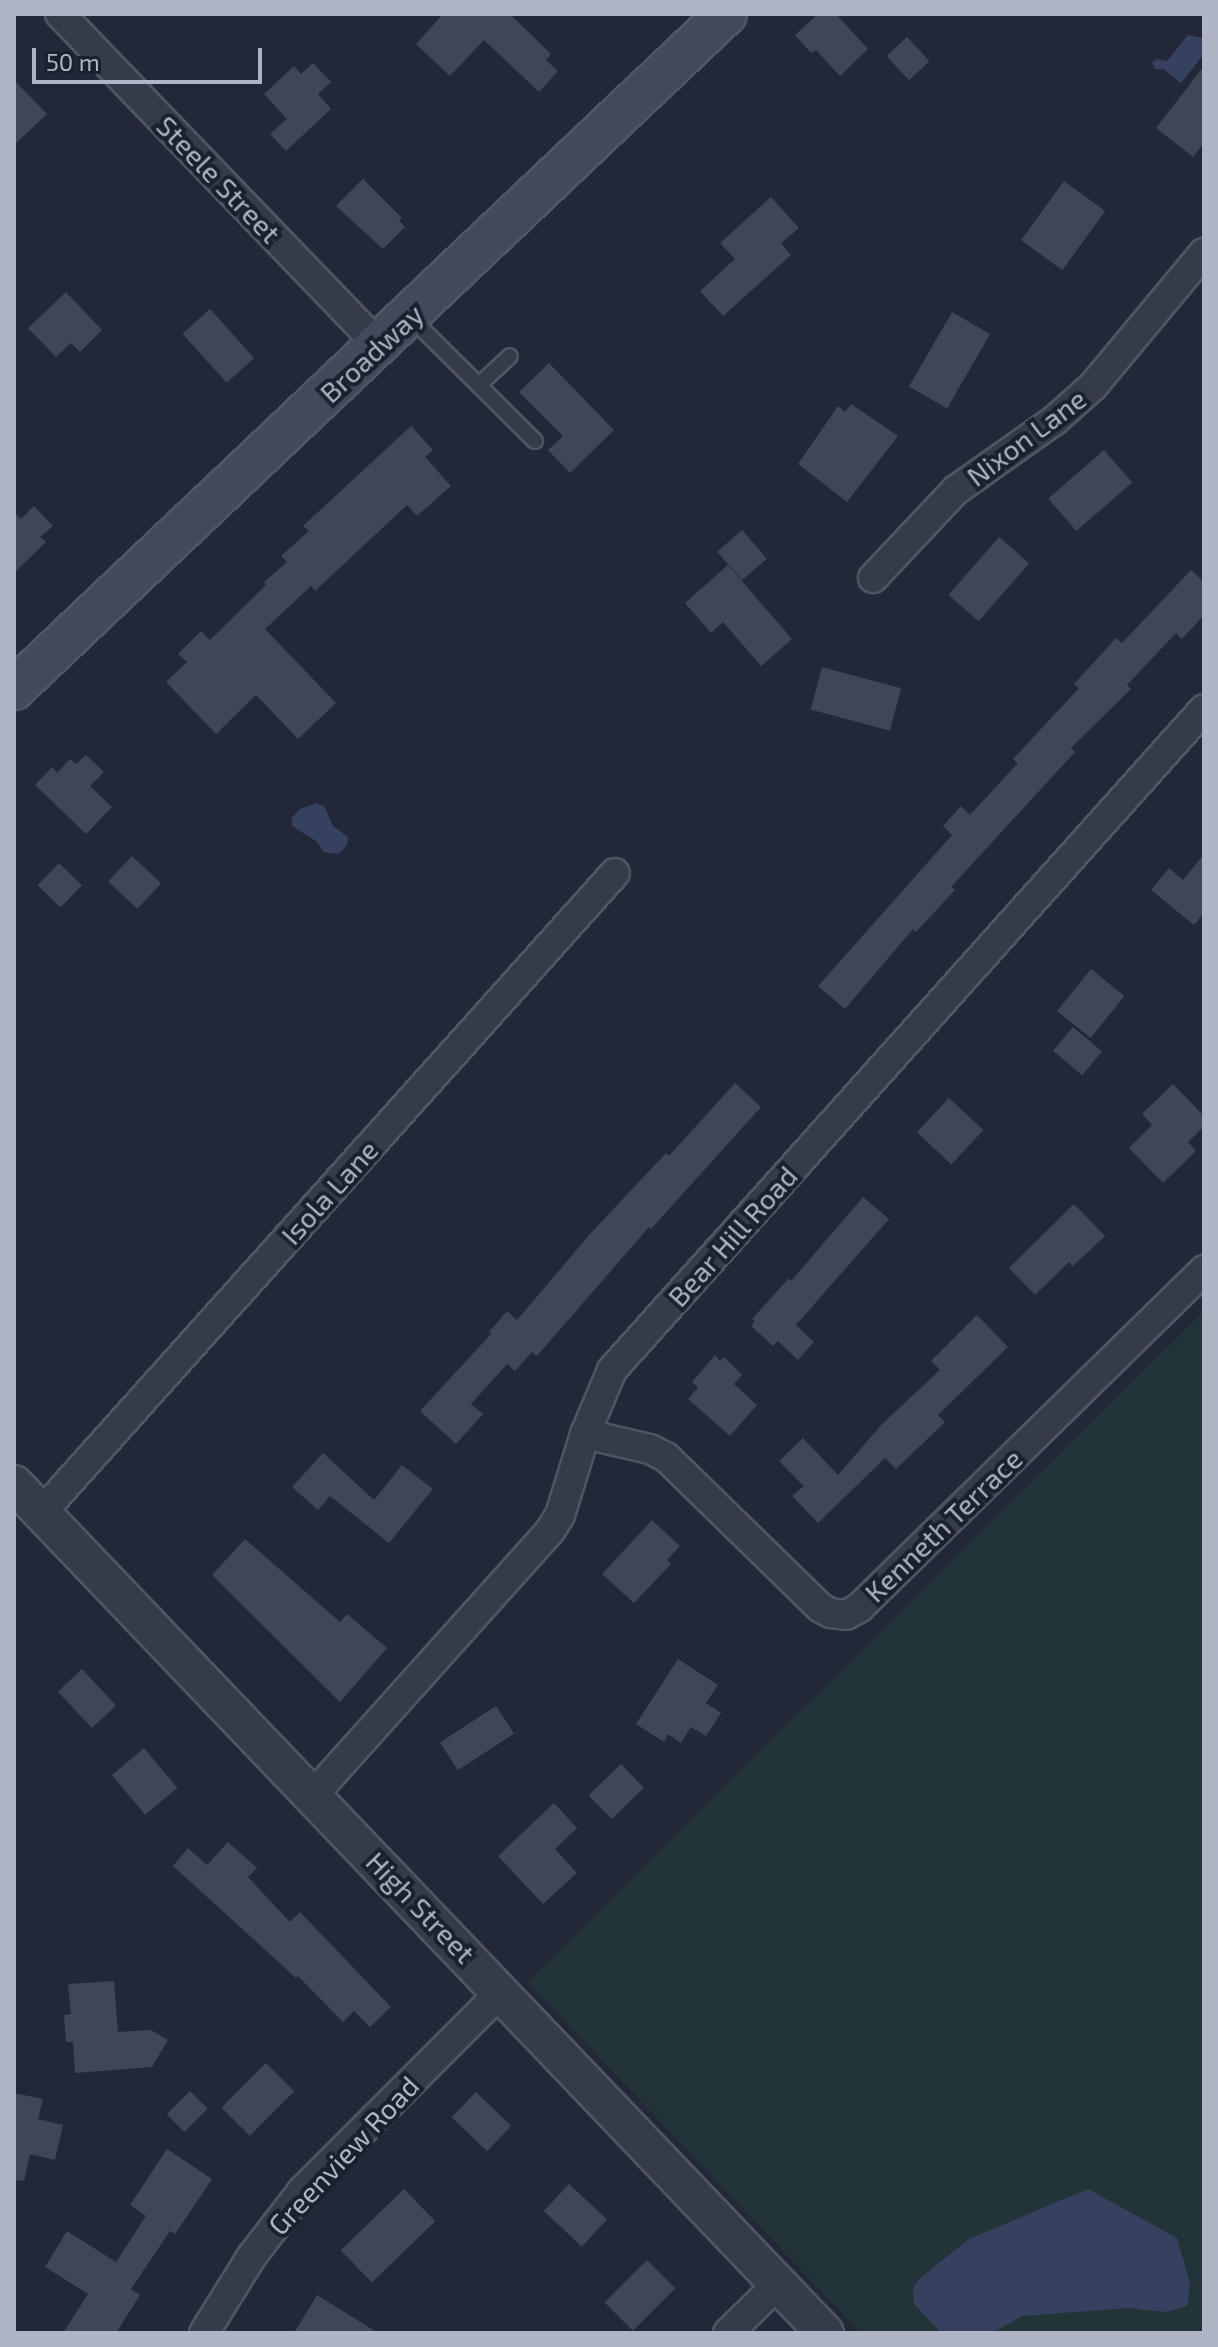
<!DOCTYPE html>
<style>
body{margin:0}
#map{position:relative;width:1218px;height:2347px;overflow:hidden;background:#222838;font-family:"Exo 2",sans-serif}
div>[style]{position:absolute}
.green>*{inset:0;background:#233439}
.water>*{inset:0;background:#36415f}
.building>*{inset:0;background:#3e4658;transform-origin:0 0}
.roads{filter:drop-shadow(2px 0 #505563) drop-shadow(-2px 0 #505563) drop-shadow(0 2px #505563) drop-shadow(0 -2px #505563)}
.service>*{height:14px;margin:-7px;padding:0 7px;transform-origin:7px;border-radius:7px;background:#353b49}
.minor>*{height:28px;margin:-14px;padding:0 14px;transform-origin:14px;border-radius:14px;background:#353b49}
.tertiary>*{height:36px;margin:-18px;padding:0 18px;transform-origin:18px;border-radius:18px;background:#353b49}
.secondary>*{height:40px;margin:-20px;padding:0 20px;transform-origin:20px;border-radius:20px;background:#43495b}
span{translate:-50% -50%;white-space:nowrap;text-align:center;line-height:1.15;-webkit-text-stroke:8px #1a202d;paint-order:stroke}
.street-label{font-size:28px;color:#b0b5c5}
.frame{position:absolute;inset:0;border:16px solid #b0b5c5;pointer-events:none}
.scale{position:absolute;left:32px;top:48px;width:230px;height:36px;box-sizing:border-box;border:4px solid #b0b5c5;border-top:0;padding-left:10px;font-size:24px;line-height:28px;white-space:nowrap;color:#b0b5c5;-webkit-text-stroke:6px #1a202d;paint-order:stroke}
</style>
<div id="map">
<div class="green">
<i style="clip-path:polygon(1204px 1311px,1204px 2333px,861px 2333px,528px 1982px)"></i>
</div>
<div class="water">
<i style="clip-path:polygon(1188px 35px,1202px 38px,1204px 54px,1181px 83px,1163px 69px,1155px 69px,1152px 63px,1157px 59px,1167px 61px)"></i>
<i style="clip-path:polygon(316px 803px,324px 806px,333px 826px,348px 837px,347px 845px,339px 854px,324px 852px,316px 841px,292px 826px,292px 818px,300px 809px)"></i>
<i style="clip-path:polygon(1088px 2189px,1177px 2238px,1190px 2284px,1187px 2306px,1167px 2312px,1128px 2308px,1022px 2316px,992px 2333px,941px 2333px,914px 2304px,913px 2288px,919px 2279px,969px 2239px)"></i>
</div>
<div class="building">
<i style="clip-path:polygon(443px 14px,510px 14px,551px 54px,546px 60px,558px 71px,539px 92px,484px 40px,450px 76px,416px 44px)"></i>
<i style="clip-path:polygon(818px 14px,836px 14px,868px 49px,840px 76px,816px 50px,811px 53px,795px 35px)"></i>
<i style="left:907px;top:37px;width:33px;height:28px;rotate:47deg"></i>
<i style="clip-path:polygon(313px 63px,331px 82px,318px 94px,331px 109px,286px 151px,270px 134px,287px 119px,264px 94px,294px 66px,301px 74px)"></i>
<i style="clip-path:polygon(1204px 66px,1204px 143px,1193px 157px,1156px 128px)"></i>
<i style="clip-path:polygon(14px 80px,47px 114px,14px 145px)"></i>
<i style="clip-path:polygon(363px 179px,402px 218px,399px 220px,405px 227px,383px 249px,336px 206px)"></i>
<i style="left:1064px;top:181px;width:51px;height:73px;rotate:36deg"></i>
<i style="clip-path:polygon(771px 197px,799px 228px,781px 243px,791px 255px,723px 316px,700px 291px,735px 259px,720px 243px)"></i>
<i style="clip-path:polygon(66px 292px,102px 330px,80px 352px,71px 343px,56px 357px,28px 328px)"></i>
<i style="left:210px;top:309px;width:66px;height:37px;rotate:48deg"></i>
<i style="left:952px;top:312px;width:44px;height:86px;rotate:30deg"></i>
<i style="clip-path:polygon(549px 363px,614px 430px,570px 473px,548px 450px,563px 436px,519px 392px)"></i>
<i style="clip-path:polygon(851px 404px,898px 436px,847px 502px,798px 464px,838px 406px,845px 412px)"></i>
<i style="clip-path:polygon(411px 426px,433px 450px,425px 457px,451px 486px,417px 516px,407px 505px,315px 591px,311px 586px,265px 629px,336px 703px,298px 739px,256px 695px,216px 734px,166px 682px,187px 662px,178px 654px,201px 631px,210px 640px,266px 585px,264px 582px,287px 562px,281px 556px,309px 531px,303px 526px)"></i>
<i style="left:1104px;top:450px;width:43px;height:74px;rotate:49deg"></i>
<i style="clip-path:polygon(34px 506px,53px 526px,40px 537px,46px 542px,14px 573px,14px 512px,21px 519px)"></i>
<i style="left:742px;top:530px;width:38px;height:33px;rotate:49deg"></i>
<i style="left:999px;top:537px;width:40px;height:77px;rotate:41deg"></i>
<i style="clip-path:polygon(728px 565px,792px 639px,761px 666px,723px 622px,711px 633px,685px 603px)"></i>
<i style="clip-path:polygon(1191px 570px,1204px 582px,1204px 615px,1182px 639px,1176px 633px,1127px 685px,1131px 689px,1071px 748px,1075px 752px,951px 887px,955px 890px,916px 932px,913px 929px,845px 1009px,818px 986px,952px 835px,943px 826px,961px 806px,970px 815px,1018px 763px,1013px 759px,1079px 688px,1074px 684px,1116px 638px,1122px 643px)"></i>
<i style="left:822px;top:667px;width:82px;height:44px;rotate:15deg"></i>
<i style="clip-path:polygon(86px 755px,104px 772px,90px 786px,112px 807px,86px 834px,35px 785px,52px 767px,57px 773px,70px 759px,76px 764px)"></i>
<i style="clip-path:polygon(1204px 854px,1204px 913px,1194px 925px,1151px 890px,1169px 868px,1183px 880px)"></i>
<i style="left:132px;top:856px;width:40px;height:35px;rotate:43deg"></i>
<i style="left:59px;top:863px;width:32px;height:31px;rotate:44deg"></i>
<i style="left:1091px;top:969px;width:43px;height:54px;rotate:39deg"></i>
<i style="left:1073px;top:1027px;width:38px;height:31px;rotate:40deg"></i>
<i style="clip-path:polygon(735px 1083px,761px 1107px,651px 1229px,649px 1227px,537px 1356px,532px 1352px,515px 1371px,507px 1364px,471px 1404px,483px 1414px,456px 1444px,420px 1411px,491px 1334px,489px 1332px,507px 1311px,517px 1320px,590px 1234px,666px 1153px,669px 1156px)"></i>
<i style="clip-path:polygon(1173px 1084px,1204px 1116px,1204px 1126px,1188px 1142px,1196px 1151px,1163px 1183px,1129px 1148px,1152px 1125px,1142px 1114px)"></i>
<i style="left:949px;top:1098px;width:47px;height:47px;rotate:43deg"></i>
<i style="clip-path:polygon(863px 1197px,889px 1219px,796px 1325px,814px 1342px,798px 1360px,778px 1341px,773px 1346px,751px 1326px,755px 1321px,752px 1319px,789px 1278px,791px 1281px)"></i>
<i style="clip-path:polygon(1074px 1204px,1105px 1236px,1073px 1266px,1069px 1262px,1035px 1295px,1009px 1268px)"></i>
<i style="clip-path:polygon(977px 1315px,1008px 1347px,938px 1415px,945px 1422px,896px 1469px,885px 1458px,818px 1523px,792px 1496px,804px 1486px,779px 1461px,803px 1438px,838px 1475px,883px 1423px,940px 1370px,931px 1361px)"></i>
<i style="clip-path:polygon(715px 1355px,720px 1361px,724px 1357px,742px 1375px,734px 1384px,757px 1405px,730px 1436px,688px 1399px,698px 1387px,692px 1382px)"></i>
<i style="clip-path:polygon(323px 1453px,374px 1500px,402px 1465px,433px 1489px,389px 1543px,330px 1496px,318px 1510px,292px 1487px)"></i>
<i style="clip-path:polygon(652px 1520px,680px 1546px,667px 1560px,671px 1564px,634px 1603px,602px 1574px)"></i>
<i style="clip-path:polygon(245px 1539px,340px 1622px,347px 1614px,387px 1648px,340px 1702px,212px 1575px)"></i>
<i style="clip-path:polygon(678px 1659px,718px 1685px,706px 1703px,721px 1713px,706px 1736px,691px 1727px,681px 1743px,668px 1734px,664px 1742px,636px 1724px)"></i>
<i style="left:82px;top:1669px;width:50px;height:33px;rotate:47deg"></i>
<i style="left:496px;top:1706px;width:33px;height:67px;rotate:57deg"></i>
<i style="left:144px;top:1748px;width:52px;height:42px;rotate:50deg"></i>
<i style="left:621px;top:1764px;width:33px;height:45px;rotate:46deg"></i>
<i style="clip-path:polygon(554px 1803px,577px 1828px,555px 1849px,577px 1873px,543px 1904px,498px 1856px)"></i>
<i style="clip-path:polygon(228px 1842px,257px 1868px,248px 1877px,290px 1922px,300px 1912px,391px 2007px,370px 2027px,354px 2011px,343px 2022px,298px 1976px,296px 1978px,173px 1866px,188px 1848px,207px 1865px)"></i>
<i style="clip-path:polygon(114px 1981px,118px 2032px,151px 2030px,168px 2040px,152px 2067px,75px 2073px,73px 2042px,66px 2042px,64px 2015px,71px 2014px,68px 1984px)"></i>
<i style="left:266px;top:2063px;width:40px;height:63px;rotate:45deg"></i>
<i style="left:190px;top:2091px;width:25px;height:33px;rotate:45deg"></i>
<i style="left:476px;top:2092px;width:49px;height:35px;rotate:44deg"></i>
<i style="clip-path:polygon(14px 2093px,43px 2099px,38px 2119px,63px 2125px,55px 2160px,30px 2154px,24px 2181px,14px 2180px)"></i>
<i style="clip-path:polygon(167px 2149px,212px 2179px,175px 2234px,170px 2231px,131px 2289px,140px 2295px,116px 2333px,63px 2333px,88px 2294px,45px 2267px,67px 2231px,116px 2262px,146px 2216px,130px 2205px)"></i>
<i style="left:569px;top:2184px;width:52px;height:37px;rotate:43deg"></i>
<i style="left:404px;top:2189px;width:45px;height:88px;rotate:46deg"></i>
<i style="left:647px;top:2260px;width:40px;height:60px;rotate:45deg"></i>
<i style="clip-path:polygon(317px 2295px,378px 2333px,294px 2333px)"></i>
</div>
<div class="roads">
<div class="service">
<i style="left:410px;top:317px;width:176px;rotate:44.8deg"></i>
<i style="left:479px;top:385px;width:42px;rotate:-43.1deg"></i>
</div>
<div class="minor">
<i style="left:60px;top:14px;width:460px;rotate:46.1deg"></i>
<i style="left:873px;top:578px;width:121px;rotate:-46.7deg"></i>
<i style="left:956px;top:490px;width:121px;rotate:-35.3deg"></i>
<i style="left:1055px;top:420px;width:51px;rotate:-41.8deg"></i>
<i style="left:1093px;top:386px;width:173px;rotate:-50.2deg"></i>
<i style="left:585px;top:1434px;width:67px;rotate:13deg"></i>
<i style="left:650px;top:1449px;width:18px;rotate:27deg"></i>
<i style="left:666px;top:1457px;width:216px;rotate:44.3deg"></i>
<i style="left:821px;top:1608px;width:10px;rotate:29deg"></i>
<i style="left:830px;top:1613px;width:16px;rotate:7deg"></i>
<i style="left:846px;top:1615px;width:15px;rotate:-28deg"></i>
<i style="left:859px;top:1608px;width:483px;rotate:-44.4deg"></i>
<i style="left:42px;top:1512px;width:858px;rotate:-48.12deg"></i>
<i style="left:314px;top:1794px;width:353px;rotate:-48.1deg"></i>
<i style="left:550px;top:1531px;width:19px;rotate:-58deg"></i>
<i style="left:560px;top:1515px;width:85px;rotate:-72.8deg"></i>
<i style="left:585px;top:1434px;width:69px;rotate:-67.1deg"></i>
<i style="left:612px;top:1370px;width:887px;rotate:-48.15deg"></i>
<i style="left:204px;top:2333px;width:91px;rotate:-58.1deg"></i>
<i style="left:252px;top:2256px;width:82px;rotate:-52.4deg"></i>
<i style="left:302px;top:2191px;width:281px;rotate:-45deg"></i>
<i style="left:728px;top:2333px;width:70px;rotate:-44.4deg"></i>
</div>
<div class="tertiary">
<i style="left:14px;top:1484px;width:1174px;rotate:46.31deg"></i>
</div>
<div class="secondary">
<i style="left:14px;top:689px;width:981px;rotate:-43.47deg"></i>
</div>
</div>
<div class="street-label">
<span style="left:219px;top:179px;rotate:46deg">Steele Street</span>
<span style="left:371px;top:353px;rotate:-43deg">Broadway</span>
<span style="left:1026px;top:437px;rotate:-37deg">Nixon Lane</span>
<span style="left:329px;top:1192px;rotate:-48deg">Isola Lane</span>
<span style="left:732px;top:1236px;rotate:-48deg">Bear Hill Road</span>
<span style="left:943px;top:1525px;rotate:-44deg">Kenneth Terrace</span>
<span style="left:421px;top:1907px;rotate:46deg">High Street</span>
<span style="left:343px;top:2155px;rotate:-47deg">Greenview Road</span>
</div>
<div class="frame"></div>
<div class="scale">50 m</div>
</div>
